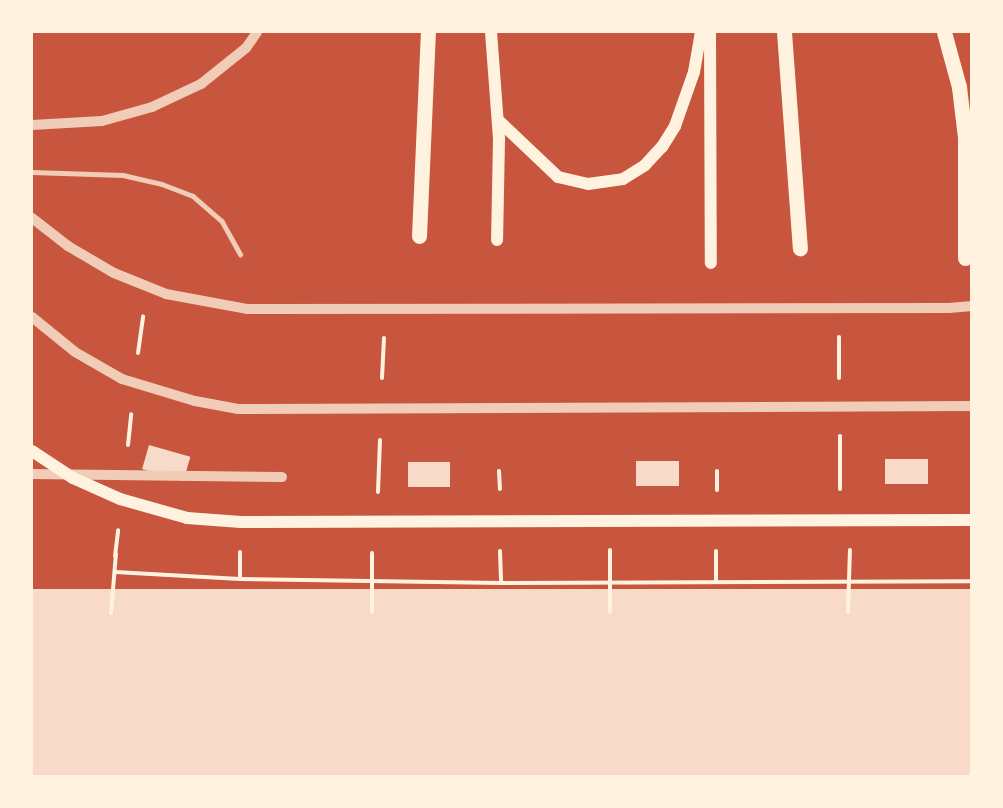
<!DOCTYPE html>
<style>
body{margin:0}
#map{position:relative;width:1003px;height:808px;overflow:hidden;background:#c8553d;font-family:"PT Sans",sans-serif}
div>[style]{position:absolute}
.building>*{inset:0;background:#f7dbc8;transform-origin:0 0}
.path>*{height:4px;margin:-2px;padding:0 2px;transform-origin:2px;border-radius:2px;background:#fff3e0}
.service>*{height:4.5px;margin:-2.25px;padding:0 2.25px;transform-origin:2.25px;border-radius:2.25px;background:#f1ccb7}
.tertiary>*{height:10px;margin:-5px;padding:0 5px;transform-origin:5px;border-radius:5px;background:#f1ccb7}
.secondary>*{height:12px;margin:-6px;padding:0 6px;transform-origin:6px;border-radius:6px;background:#fff3e0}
.primary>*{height:15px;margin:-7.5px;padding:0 7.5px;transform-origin:7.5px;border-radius:7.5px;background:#fff3e0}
span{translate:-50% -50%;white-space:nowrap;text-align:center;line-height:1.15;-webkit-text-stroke:5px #fff3e0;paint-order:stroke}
.frame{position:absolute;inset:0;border:33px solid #fff3e0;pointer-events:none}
</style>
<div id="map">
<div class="building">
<i style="left:149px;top:445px;width:43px;height:25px;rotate:16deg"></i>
<i style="left:885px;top:459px;width:43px;height:25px"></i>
<i style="left:636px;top:461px;width:43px;height:25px"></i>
<i style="left:450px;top:462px;width:25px;height:42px;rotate:90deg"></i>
<i style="left:972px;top:589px;width:187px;height:940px;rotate:90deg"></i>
</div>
<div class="path">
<i style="left:839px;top:337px;width:41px;rotate:90deg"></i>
<i style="left:138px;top:353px;width:37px;rotate:-82deg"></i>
<i style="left:382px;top:378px;width:40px;rotate:-87.1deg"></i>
<i style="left:840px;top:436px;width:53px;rotate:90deg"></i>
<i style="left:128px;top:445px;width:31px;rotate:-84deg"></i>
<i style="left:499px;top:471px;width:18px;rotate:87deg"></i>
<i style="left:717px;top:490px;width:19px;rotate:-90deg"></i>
<i style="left:378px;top:492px;width:52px;rotate:-87.8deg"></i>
<i style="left:610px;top:550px;width:62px;rotate:90deg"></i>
<i style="left:500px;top:551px;width:32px;rotate:88deg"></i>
<i style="left:372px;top:553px;width:59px;rotate:90deg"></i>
<i style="left:115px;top:556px;width:26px;rotate:-83deg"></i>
<i style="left:115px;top:572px;width:125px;rotate:3.2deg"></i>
<i style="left:240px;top:579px;width:261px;rotate:0.9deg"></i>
<i style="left:501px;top:583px;width:471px;rotate:-0.2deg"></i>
<i style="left:240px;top:579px;width:27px;rotate:-90deg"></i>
<i style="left:716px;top:580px;width:29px;rotate:-90deg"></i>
<i style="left:848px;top:612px;width:62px;rotate:-88.2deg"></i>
<i style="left:111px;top:613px;width:59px;rotate:-85.2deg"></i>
</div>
<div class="service">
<i style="left:32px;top:172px;width:91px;rotate:1.9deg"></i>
<i style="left:123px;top:175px;width:40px;rotate:13deg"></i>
<i style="left:162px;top:184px;width:33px;rotate:21deg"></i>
<i style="left:193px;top:196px;width:38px;rotate:41deg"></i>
<i style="left:222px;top:221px;width:38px;rotate:61deg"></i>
</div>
<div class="tertiary">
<i style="left:32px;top:125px;width:70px;rotate:-3.3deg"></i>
<i style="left:102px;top:121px;width:52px;rotate:-15.6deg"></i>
<i style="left:152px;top:107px;width:54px;rotate:-25.1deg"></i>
<i style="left:201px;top:84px;width:58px;rotate:-38.7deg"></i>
<i style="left:246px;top:48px;width:19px;rotate:-55deg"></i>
<i style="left:32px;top:218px;width:46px;rotate:37.9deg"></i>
<i style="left:68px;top:246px;width:53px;rotate:30.4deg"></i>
<i style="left:114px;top:273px;width:56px;rotate:22deg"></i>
<i style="left:166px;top:294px;width:82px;rotate:10.5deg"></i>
<i style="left:247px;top:309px;width:702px;rotate:-0.08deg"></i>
<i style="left:949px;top:308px;width:23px;rotate:-5deg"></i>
<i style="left:32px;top:317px;width:55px;rotate:39.1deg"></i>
<i style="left:75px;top:352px;width:54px;rotate:29.9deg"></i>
<i style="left:122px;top:379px;width:76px;rotate:16.8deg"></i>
<i style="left:195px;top:401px;width:44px;rotate:10.5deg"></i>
<i style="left:238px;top:409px;width:734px;rotate:-0.23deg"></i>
<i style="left:32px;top:474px;width:250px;rotate:0.7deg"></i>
</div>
<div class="secondary">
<i style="left:491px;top:32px;width:107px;rotate:85.7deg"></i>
<i style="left:499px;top:139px;width:101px;rotate:91.1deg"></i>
<i style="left:710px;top:32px;width:231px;rotate:89.8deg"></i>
<i style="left:498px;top:120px;width:83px;rotate:43.5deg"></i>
<i style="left:558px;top:177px;width:31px;rotate:13deg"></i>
<i style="left:588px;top:184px;width:35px;rotate:-8deg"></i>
<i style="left:623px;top:179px;width:26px;rotate:-32deg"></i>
<i style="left:645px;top:165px;width:25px;rotate:-47deg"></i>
<i style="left:662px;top:147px;width:25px;rotate:-58deg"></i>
<i style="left:675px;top:126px;width:57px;rotate:-70.6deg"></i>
<i style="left:694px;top:72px;width:41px;rotate:-80.1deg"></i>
<i style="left:32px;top:451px;width:49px;rotate:33.4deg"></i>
<i style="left:73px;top:478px;width:51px;rotate:24.1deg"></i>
<i style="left:120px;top:499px;width:70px;rotate:15.8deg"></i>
<i style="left:187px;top:518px;width:54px;rotate:4.2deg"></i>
<i style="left:241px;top:522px;width:731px;rotate:-0.16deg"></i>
</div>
<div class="primary">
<i style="left:784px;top:32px;width:217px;rotate:85.8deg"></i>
<i style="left:944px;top:32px;width:57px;rotate:74.7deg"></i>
<i style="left:959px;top:87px;width:50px;rotate:83.2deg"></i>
<i style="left:965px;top:137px;width:121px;rotate:90deg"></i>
<i style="left:419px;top:236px;width:204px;rotate:-87.5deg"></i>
</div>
<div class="frame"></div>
</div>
